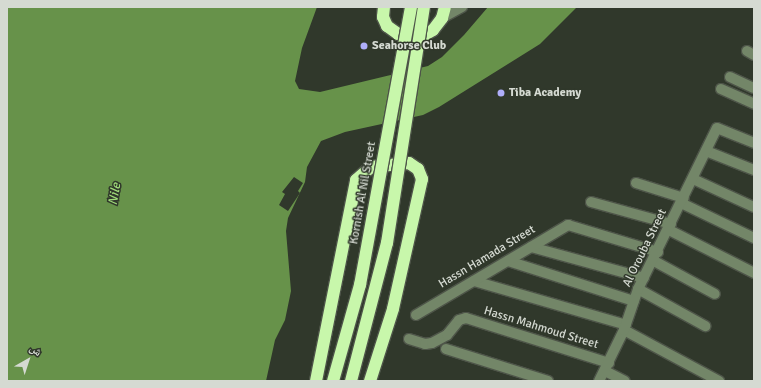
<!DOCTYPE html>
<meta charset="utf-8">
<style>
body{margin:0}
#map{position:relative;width:761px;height:388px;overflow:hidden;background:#30382b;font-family:Signika,"Noto Naskh Arabic",sans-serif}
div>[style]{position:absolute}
.water>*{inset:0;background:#67924a}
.pier>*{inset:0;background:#30382b}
.roads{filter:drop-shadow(1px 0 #4e5549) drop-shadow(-1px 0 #4e5549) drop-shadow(0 1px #4e5549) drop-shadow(0 -1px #4e5549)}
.minor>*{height:10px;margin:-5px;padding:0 5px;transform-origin:5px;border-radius:5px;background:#738668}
.highway>*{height:12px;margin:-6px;padding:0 6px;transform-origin:6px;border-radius:6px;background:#c8f7ab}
.bridges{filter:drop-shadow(1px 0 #4e5549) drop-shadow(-1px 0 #4e5549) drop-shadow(0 1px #4e5549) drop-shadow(0 -1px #4e5549)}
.highway-bridge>*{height:12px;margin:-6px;padding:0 6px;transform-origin:6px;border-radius:6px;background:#c8f7ab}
.dots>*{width:11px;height:11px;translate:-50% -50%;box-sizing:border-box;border:2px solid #30382b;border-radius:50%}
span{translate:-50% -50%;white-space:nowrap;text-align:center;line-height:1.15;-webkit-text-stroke:3px #30382b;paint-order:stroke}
.poi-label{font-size:12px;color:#d5dad2;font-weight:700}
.left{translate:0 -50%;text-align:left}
.street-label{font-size:12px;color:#d5dad2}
.water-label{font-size:13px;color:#a0db7a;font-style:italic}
.frame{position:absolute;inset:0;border:8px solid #d5dad2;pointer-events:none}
.north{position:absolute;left:8px;top:340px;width:40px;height:40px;-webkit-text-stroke:3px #30382b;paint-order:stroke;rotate:39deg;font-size:11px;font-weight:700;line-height:16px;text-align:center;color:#d5dad2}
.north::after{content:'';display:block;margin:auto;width:14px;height:18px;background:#d5dad2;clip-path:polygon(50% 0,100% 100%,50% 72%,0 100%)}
</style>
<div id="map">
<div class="water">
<i style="clip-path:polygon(7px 7px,317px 7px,302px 48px,295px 81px,299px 89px,320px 92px,428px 66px,442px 57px,464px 35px,488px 7px,577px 7px,540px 44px,439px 107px,423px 115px,345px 132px,321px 141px,307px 167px,305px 182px,288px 218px,286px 231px,291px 291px,285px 320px,275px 340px,266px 381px,7px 381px)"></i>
</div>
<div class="pier">
<i style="clip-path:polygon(294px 177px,303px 183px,298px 191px,300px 193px,288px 211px,279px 205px,285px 194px,282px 192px)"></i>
</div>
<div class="roads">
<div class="minor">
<i style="left:442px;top:18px;width:23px;rotate:-29deg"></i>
<i style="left:747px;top:51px;width:8px;rotate:30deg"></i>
<i style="left:730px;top:77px;width:26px;rotate:25deg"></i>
<i style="left:721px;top:89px;width:36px;rotate:24deg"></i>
<i style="left:706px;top:151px;width:52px;rotate:21.6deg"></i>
<i style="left:693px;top:179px;width:67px;rotate:24.7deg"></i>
<i style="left:636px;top:183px;width:50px;rotate:17.4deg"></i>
<i style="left:591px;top:202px;width:83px;rotate:15.4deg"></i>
<i style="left:681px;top:203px;width:81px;rotate:25.6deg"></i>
<i style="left:669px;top:230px;width:95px;rotate:26.8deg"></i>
<i style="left:531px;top:247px;width:117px;rotate:15.3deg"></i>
<i style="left:508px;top:261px;width:132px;rotate:17.6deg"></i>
<i style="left:654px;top:261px;width:69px;rotate:28.4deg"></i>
<i style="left:474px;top:281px;width:158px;rotate:16.1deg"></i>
<i style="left:638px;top:289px;width:77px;rotate:28.9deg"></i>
<i style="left:416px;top:315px;width:177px;rotate:-30.6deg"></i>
<i style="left:568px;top:225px;width:94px;rotate:16.7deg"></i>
<i style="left:624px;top:330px;width:108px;rotate:28.2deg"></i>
<i style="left:409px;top:339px;width:17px;rotate:17deg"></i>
<i style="left:425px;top:344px;width:7px;rotate:-8deg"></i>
<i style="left:432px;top:343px;width:17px;rotate:-28deg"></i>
<i style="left:447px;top:335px;width:19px;rotate:-51deg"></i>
<i style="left:459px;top:320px;width:7px;rotate:-16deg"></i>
<i style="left:466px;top:318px;width:150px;rotate:17.5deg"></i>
<i style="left:446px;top:349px;width:107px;rotate:17.4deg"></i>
<i style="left:605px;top:371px;width:22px;rotate:27deg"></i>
<i style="left:599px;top:381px;width:57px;rotate:-63.9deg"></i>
<i style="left:624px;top:330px;width:43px;rotate:-71.1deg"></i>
<i style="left:638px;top:289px;width:179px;rotate:-63.9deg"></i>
<i style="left:717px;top:128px;width:40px;rotate:22deg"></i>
</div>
<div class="highway">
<i style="left:384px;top:7px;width:10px;rotate:96deg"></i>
<i style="left:383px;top:17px;width:10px;rotate:66deg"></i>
<i style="left:387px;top:26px;width:14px;rotate:36deg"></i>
<i style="left:398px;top:34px;width:28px"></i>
<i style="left:426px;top:34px;width:8px;rotate:-30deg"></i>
<i style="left:433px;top:30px;width:15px;rotate:-53deg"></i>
<i style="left:442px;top:18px;width:11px;rotate:-75deg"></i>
<i style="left:316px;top:381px;width:205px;rotate:-78.7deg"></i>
<i style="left:356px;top:180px;width:20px;rotate:-41deg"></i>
<i style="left:371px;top:167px;width:38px;rotate:-6deg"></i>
<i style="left:409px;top:163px;width:11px;rotate:34deg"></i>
<i style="left:418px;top:169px;width:11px;rotate:68deg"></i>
<i style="left:422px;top:179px;width:133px;rotate:102.6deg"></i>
<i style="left:393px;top:309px;width:76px;rotate:107.7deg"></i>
</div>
</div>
<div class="bridges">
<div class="highway-bridge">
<i style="left:333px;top:381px;width:100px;rotate:-74.3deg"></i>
<i style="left:360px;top:285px;width:283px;rotate:-79.6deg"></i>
<i style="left:351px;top:381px;width:143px;rotate:-75.4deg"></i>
<i style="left:387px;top:243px;width:239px;rotate:-81.1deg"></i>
</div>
</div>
<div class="dots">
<i style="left:364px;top:46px;background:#afaefa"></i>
<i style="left:501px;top:93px;background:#afaefa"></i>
</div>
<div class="poi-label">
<span class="left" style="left:372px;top:46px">Seahorse Club</span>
<span class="left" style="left:509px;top:93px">Tiba Academy</span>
</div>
<div class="street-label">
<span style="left:363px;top:193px;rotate:-80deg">Kornish Al Nil Street</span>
<span style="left:645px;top:248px;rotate:-64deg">Al Orouba Street</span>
<span style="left:487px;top:257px;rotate:-31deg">Hassn Hamada Street</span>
<span style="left:541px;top:328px;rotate:17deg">Hassn Mahmoud Street</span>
</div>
<div class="water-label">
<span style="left:115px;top:194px;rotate:-80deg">Nile</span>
</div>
<div class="frame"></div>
<div class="north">ش</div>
</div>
